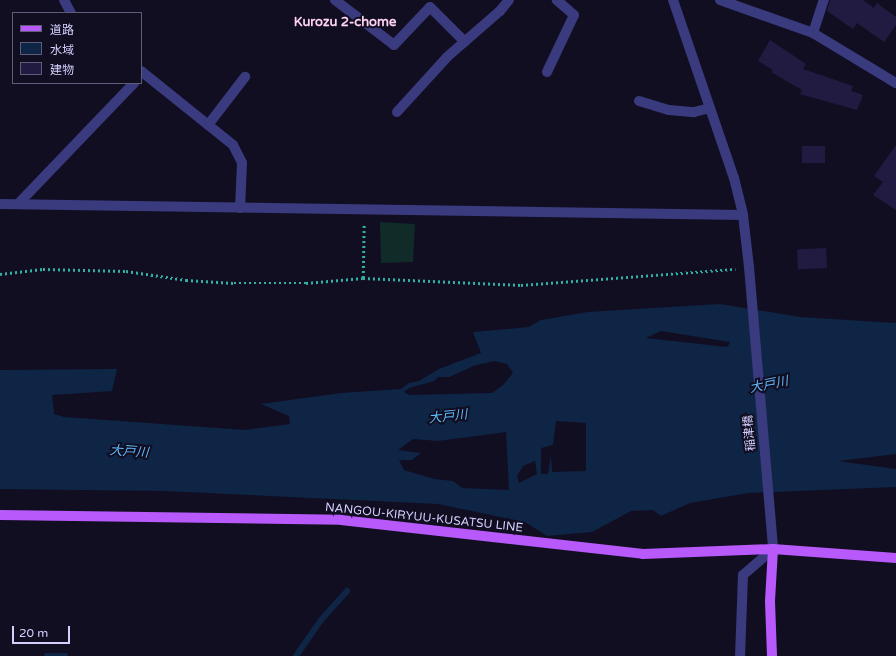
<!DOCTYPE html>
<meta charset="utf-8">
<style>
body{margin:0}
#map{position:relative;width:896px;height:656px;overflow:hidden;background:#110e22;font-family:"Varela Round","Noto Sans JP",sans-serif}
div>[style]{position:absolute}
.green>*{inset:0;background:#112b29}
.water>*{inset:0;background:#0e2546}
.stream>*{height:6px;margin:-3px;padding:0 3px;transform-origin:3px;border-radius:3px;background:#0e2546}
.building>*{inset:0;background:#211b42;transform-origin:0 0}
.path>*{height:2.5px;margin-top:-1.25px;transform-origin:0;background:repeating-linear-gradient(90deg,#31b0a3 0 2px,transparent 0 5px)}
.minor>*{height:10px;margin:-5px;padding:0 5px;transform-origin:5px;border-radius:5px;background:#3a3a7f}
.major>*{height:10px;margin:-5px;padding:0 5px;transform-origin:5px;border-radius:5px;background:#b85afb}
span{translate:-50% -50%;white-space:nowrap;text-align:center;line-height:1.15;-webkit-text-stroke:4px #110e22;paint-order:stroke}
.street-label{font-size:12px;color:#d3d0fe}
.neighbourhood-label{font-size:13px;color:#fed2f0;font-weight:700}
.water-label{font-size:13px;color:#61bafb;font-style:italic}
.legend{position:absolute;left:12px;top:12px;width:130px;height:72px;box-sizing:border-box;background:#110e22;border:1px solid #5f5c7a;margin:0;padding:5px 7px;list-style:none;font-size:12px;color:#d3d0fe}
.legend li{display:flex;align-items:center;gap:8px;height:20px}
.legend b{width:20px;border:1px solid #5f5c7a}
.scale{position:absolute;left:12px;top:626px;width:58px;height:18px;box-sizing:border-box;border:2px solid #d3d0fe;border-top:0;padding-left:5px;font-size:12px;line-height:14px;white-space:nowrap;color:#d3d0fe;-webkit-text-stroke:3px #110e22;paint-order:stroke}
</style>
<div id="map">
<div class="green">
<i style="clip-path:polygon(380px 222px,415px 224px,413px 262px,381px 263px)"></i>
</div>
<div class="water">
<i style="clip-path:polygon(evenodd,720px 304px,800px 317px,896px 323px,896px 454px,838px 461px,896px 469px,896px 487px,748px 493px,690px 503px,661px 516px,653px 510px,631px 511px,592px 532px,547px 536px,525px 522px,438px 504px,165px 491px,0 489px,0 370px,117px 369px,112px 391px,52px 395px,54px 414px,64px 417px,245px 430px,290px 424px,289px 416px,261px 404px,341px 393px,401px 389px,409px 383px,419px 381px,439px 369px,481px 353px,473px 332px,529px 327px,541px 320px,588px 312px,720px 304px,661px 331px,730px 342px,730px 343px,727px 347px,646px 338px,661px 331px,720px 304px,495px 361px,507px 364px,513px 373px,503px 385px,492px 393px,409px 395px,404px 392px,409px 388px,434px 381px,438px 377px,449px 377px,476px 365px,495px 361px,720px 304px,556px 421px,586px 423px,586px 471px,552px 472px,551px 456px,548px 474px,541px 474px,541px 448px,553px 445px,556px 421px,720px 304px,506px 432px,509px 490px,462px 488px,453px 481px,434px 479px,404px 470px,399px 460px,412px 460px,421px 453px,398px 450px,413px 439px,438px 441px,506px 432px,720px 304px,535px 461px,537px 474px,519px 483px,517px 476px,523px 466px,535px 461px)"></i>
</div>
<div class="stream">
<i style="left:47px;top:656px;width:18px"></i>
<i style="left:296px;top:656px;width:44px;rotate:-55.2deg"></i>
<i style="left:321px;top:620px;width:39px;rotate:-48deg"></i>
</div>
<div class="building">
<i style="clip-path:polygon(830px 0,863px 0,874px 8px,877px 3px,896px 17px,896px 25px,884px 42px,857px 23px,853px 29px,827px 11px)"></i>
<i style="clip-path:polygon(770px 40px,806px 64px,803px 69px,853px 86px,851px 91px,863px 95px,857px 110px,800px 94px,802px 90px,771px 72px,773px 70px,758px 61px)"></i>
<i style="clip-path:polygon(896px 145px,896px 210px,873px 195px,883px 182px,874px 176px)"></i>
<i style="left:802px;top:146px;width:23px;height:17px"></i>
<i style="left:826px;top:248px;width:20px;height:29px;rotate:87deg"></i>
</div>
<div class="path">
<i style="left:0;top:274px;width:43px;rotate:-6.6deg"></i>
<i style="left:43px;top:269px;width:83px;rotate:1.4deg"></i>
<i style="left:126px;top:271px;width:61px;rotate:8.5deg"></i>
<i style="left:186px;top:280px;width:48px;rotate:3.6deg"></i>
<i style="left:234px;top:283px;width:72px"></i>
<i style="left:306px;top:283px;width:57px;rotate:-5deg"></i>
<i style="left:363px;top:278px;width:158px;rotate:2.5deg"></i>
<i style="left:521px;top:285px;width:215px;rotate:-4.3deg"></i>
<i style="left:363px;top:278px;width:55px;rotate:-89deg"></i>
</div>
<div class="minor">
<i style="left:64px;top:0;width:15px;rotate:62deg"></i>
<i style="left:335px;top:0;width:74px;rotate:37.3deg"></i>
<i style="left:394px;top:45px;width:52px;rotate:-46.5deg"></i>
<i style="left:430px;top:7px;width:49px;rotate:45deg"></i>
<i style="left:673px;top:0;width:188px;rotate:71.1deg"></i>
<i style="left:734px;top:178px;width:38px;rotate:76deg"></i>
<i style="left:743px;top:215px;width:52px;rotate:83.4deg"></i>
<i style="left:749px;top:267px;width:283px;rotate:85.1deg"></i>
<i style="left:773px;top:549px;width:40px;rotate:139deg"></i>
<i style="left:743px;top:575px;width:81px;rotate:92.1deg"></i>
<i style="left:720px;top:0;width:99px;rotate:19.5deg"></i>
<i style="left:813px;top:33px;width:97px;rotate:31.1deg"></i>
<i style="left:813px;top:33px;width:35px;rotate:-72deg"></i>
<i style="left:141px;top:71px;width:118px;rotate:38.8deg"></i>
<i style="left:233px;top:145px;width:20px;rotate:63deg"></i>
<i style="left:242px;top:163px;width:45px;rotate:92.5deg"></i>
<i style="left:547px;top:72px;width:63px;rotate:-64.7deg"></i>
<i style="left:574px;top:15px;width:23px;rotate:-139deg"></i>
<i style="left:639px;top:101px;width:31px;rotate:17deg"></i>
<i style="left:669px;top:110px;width:25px;rotate:5deg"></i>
<i style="left:694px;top:112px;width:16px;rotate:-14deg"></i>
<i style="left:397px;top:112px;width:74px;rotate:-47.7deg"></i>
<i style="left:447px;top:57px;width:70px;rotate:-41deg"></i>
<i style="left:500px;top:11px;width:14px;rotate:-51deg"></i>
<i style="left:208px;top:125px;width:61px;rotate:-52.4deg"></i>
<i style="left:0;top:204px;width:743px;rotate:0.85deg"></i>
<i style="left:18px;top:204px;width:168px;rotate:-46.2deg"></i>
</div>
<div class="major">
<i style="left:0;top:515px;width:341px;rotate:0.8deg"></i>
<i style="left:341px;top:520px;width:304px;rotate:6.4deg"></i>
<i style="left:643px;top:554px;width:130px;rotate:-2.2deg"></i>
<i style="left:773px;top:549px;width:123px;rotate:4.2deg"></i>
<i style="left:772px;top:656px;width:55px;rotate:-92.1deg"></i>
<i style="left:770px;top:601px;width:52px;rotate:-86.7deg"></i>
</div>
<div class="street-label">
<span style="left:750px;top:433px;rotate:-95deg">稲津橋</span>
<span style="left:424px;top:518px;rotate:6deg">NANGOU-KIRYUU-KUSATSU LINE</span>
</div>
<div class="neighbourhood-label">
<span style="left:345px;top:22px">Kurozu 2-chome</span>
</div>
<div class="water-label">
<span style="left:769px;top:385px;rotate:-11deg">大戸川</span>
<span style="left:448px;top:417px;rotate:-6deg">大戸川</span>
<span style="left:129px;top:452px;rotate:4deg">大戸川</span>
</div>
<ul class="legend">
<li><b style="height:5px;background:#b85afb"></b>道路</li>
<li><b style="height:11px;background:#0e2546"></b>水域</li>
<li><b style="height:11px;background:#211b42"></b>建物</li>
</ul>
<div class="scale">20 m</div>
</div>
